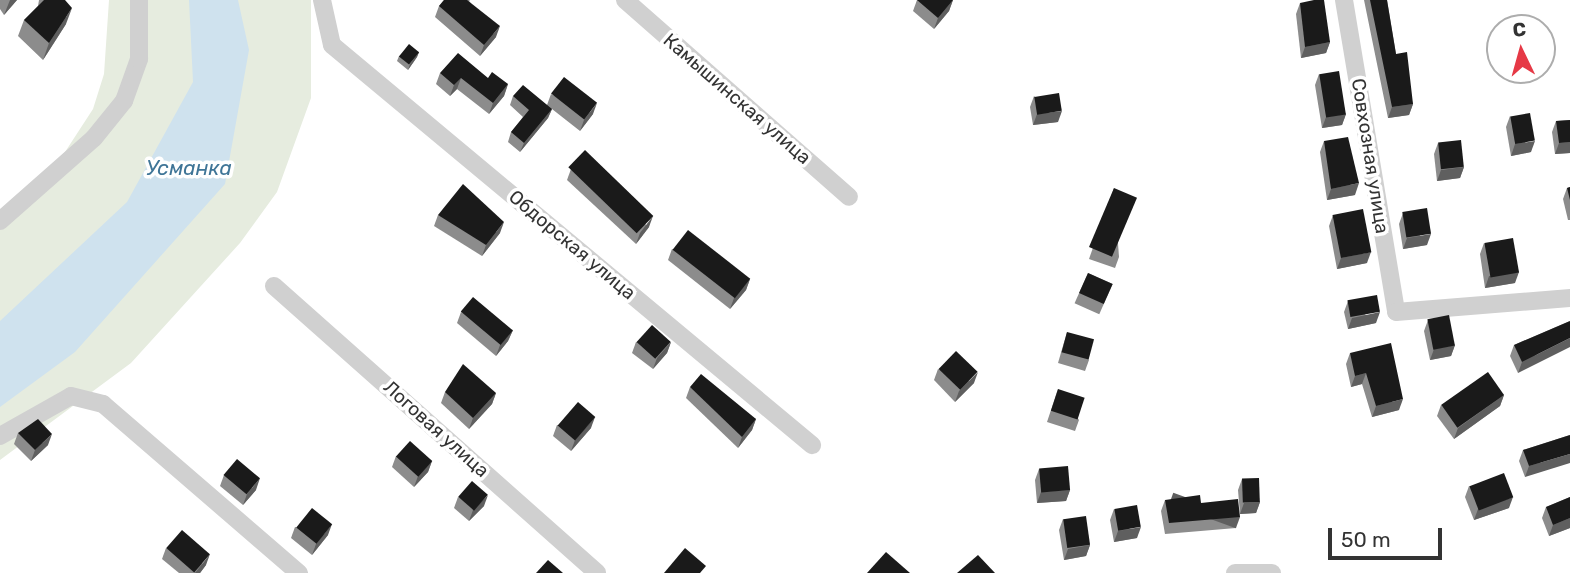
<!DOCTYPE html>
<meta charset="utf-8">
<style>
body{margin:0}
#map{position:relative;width:1570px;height:573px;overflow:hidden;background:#fff;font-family:Rubik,sans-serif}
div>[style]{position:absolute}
.green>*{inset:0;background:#e6ecdf}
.water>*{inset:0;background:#cfe2ee}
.street>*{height:18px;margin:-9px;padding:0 9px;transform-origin:9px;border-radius:9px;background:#d0d0d0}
.wall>*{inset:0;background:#8c8c8c;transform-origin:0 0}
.shaded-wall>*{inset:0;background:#5f5f5f;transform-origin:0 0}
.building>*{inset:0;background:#1a1a1a;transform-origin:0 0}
span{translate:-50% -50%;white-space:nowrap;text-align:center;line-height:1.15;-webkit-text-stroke:7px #fff;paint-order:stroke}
.street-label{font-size:19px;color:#333}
.water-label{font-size:21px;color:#3f7597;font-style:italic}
.north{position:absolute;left:1486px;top:14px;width:70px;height:70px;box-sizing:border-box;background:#fff;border:2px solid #adadad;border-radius:50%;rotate:355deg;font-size:19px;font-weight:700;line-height:28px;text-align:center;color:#333}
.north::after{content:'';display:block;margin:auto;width:24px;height:32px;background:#e63946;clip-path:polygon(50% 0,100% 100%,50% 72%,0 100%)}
.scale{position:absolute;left:1328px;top:528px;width:114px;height:32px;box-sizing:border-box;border:4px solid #333;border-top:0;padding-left:9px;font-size:21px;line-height:24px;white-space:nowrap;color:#333;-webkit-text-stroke:5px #fff;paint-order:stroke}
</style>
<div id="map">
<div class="green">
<i style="clip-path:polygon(109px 0,311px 0,311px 98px,277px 192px,240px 243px,131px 363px,0 460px,0 215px,65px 152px,93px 109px,104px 74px)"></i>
</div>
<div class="water">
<i style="clip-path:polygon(189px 0,238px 0,249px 50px,225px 184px,75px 352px,0 407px,0 321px,127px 202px,193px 82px)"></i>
</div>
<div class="street">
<i style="left:322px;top:0;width:46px;rotate:77.5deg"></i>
<i style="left:332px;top:45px;width:625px;rotate:39.81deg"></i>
<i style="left:625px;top:0;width:298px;rotate:41.3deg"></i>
<i style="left:1344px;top:0;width:316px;rotate:80.5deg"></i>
<i style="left:1396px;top:312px;width:175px;rotate:-4.6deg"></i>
<i style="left:0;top:221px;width:125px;rotate:-41.4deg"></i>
<i style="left:94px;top:138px;width:48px;rotate:-51deg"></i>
<i style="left:124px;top:101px;width:45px;rotate:-70.3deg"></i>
<i style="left:139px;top:59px;width:59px;rotate:-90deg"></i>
<i style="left:274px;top:286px;width:432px;rotate:41.6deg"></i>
<i style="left:0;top:436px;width:81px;rotate:-29.4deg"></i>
<i style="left:71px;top:396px;width:33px;rotate:14deg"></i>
<i style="left:103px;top:404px;width:259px;rotate:40.8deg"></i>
<i style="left:1235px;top:573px;width:37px"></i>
</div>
<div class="wall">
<i style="clip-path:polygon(0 0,17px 0,4px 15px,0 9px)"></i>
<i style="clip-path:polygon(39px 0,65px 0,66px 24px,43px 60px,18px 36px,24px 20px,38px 6px)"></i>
<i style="clip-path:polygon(444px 0,470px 0,469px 1px,496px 37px,480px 56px,435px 17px,439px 6px)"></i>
<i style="clip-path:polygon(917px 0,953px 0,949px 11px,934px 29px,913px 11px)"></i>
<i style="clip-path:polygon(1364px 0,1387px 0,1396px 54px,1413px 104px,1409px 115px,1388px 118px)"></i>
<i style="clip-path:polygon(1300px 3px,1330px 42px,1326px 53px,1301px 58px,1296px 14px)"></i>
<i style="clip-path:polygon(419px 52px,417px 57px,408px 70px,397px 61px,399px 56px)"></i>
<i style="clip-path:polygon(440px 73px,488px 78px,508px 84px,504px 96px,489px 114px,457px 89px,450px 96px,436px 84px)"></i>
<i style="clip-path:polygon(1319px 74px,1346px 114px,1342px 125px,1322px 128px,1315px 85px)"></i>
<i style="clip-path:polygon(551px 94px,593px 114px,580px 131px,552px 109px,548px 118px,520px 152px,508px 142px,511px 132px,523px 117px,510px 105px,513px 96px,547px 105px)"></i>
<i style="clip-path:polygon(1034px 96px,1058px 122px,1033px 125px,1030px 107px)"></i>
<i style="clip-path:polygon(1510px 116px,1531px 152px,1511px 156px,1506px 127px)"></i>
<i style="clip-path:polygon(1570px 120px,1570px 153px,1555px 154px,1552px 132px,1556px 121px)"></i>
<i style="clip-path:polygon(1324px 141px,1355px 195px,1327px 200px,1320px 152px)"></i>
<i style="clip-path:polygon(1438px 143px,1464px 167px,1460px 178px,1437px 181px,1434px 154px)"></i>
<i style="clip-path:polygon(571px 169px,649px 227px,636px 244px,567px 180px)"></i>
<i style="clip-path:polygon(1570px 187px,1570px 220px,1568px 220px,1563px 199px,1567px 188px)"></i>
<i style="clip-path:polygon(1114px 188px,1119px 257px,1115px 268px,1089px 259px)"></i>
<i style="clip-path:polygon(1403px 213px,1427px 245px,1403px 249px,1399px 224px)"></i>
<i style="clip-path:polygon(438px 215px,500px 233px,482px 256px,434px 226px)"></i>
<i style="clip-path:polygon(1333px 215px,1367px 263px,1337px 269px,1329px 226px)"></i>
<i style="clip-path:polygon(1484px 243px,1515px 283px,1485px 288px,1480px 254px)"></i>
<i style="clip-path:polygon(672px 249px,750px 279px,746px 290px,730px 309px,668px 260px)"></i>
<i style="left:1088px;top:273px;width:27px;height:33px;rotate:24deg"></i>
<i style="clip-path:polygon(1348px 301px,1376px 323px,1348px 329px,1344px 312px)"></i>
<i style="clip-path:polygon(461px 312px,513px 330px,508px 341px,496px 356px,457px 323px)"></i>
<i style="clip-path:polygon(1428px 320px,1455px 345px,1451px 356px,1430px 360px,1424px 331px)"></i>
<i style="clip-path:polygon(1570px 321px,1518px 373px,1510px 356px,1514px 345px)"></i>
<i style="clip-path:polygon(1067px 332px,1089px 360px,1085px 371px,1058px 363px)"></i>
<i style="clip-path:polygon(636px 342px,671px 342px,667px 353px,653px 369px,632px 353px)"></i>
<i style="clip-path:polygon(1350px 353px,1399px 410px,1372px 417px,1362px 384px,1351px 387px,1346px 364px)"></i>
<i style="clip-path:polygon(938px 369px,974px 383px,955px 402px,934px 380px)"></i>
<i style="clip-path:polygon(690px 387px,756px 419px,752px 430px,738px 448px,686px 398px)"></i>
<i style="clip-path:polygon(1058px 389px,1079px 420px,1075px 431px,1047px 422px)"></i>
<i style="clip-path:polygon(445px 392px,496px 393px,492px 404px,469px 429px,441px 403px)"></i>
<i style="clip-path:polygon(1504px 395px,1500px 406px,1454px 439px,1437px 416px,1441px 405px)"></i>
<i style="clip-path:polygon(557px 425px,591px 428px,571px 451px,553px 436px)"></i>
<i style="clip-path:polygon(18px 433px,48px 445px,31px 461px,14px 444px)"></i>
<i style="clip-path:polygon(1570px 435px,1525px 477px,1519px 461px,1523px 450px)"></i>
<i style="clip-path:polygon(396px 456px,432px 461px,428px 472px,414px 487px,392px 467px)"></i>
<i style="clip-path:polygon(1039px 469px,1070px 490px,1066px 501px,1037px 503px,1035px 480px)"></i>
<i style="clip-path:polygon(224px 475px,256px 490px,243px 505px,220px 486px)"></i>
<i style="clip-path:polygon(1242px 479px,1260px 502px,1256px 513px,1240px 514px,1238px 490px)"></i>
<i style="clip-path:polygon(1469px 486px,1509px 508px,1474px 520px,1465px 497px)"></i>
<i style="clip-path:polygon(458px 497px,484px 506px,469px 521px,454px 508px)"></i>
<i style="clip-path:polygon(1570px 497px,1570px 528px,1549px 536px,1542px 518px,1546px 507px)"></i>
<i style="clip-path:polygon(1165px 500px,1201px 503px,1236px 528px,1165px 534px,1161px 511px)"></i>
<i style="clip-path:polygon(1114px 509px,1137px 538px,1114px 542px,1110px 520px)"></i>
<i style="clip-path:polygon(1063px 519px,1090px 545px,1086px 556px,1064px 560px,1059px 530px)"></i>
<i style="clip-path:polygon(295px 527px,328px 535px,312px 555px,291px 538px)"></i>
<i style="clip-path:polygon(166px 548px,206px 565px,200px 573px,179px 573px,162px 559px)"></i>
</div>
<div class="shaded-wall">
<i style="clip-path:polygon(10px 0,17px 0,4px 15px)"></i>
<i style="clip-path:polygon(953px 0,949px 11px,934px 29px,938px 18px)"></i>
<i style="clip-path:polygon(72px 8px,66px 24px,43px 60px,49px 43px)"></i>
<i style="clip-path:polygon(500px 26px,496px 37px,480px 56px,484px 45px)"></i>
<i style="clip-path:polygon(1330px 42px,1326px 53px,1301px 58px,1305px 47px)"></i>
<i style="clip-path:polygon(419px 52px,417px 57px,408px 70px,410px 64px)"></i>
<i style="clip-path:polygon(461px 78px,457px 89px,450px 96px,454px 85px)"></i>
<i style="clip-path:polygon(508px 84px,504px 96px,489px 114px,493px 103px)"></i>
<i style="clip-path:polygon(597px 103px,593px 114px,580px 131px,584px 120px)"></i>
<i style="clip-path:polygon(1413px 104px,1409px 115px,1388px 118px,1392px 107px)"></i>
<i style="clip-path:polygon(552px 109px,548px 118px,520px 152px,524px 143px)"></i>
<i style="clip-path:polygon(1062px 111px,1058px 122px,1033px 125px,1037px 114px)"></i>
<i style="clip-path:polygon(1346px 114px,1342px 125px,1322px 128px,1326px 117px)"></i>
<i style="clip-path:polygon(1535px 141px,1531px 152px,1511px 156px,1515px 144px)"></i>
<i style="clip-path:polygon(1570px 142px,1570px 153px,1555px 154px,1559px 143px)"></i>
<i style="clip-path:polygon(1464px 167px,1460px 178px,1437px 181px,1441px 170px)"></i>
<i style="clip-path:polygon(1359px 183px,1355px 195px,1327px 200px,1331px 189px)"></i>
<i style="clip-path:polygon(653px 216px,649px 227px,636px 244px,640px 233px)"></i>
<i style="clip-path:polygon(504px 222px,500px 233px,482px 256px,486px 245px)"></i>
<i style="clip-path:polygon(1431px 234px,1427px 245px,1403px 249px,1407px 238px)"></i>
<i style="clip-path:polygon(1371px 252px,1367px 263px,1337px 269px,1341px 258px)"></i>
<i style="clip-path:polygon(1519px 272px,1515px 283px,1485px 288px,1489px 276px)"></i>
<i style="clip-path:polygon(750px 279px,746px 290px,730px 309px,734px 298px)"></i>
<i style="clip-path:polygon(1380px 312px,1376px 323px,1348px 329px,1352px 318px)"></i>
<i style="clip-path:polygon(513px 330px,508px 341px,496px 356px,500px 345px)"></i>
<i style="clip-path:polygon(1570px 338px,1570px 347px,1518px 373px,1522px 362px)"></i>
<i style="clip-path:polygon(671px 342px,667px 353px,653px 369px,657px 358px)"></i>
<i style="clip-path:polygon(1455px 345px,1451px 356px,1430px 360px,1434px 349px)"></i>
<i style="clip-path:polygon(978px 372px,974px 383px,955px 402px,959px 391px)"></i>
<i style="clip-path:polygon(1366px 373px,1362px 384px,1351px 387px,1355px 376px)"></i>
<i style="clip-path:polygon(496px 393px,492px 404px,469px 429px,473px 418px)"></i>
<i style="clip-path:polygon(1504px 395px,1500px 406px,1454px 439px,1458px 428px)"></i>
<i style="clip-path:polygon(1403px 399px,1399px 410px,1372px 417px,1376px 406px)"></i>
<i style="clip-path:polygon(595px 417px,591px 428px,571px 451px,575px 440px)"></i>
<i style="clip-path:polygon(756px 419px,752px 430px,738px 448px,742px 437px)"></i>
<i style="clip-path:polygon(52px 434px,48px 445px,31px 461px,35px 450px)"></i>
<i style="clip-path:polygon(1570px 454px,1570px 463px,1525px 477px,1529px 466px)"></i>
<i style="clip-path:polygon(432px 461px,428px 472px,414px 487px,418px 476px)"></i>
<i style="clip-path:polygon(260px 478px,256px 490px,243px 505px,247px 494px)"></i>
<i style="clip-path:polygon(1070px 490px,1066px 501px,1037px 503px,1041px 492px)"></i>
<i style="clip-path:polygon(488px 495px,484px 506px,469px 521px,473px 510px)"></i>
<i style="clip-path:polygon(1513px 497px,1509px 508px,1474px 520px,1478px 509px)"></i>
<i style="clip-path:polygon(1260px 502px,1256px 513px,1240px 514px,1244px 503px)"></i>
<i style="left:1240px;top:517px;width:12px;height:71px;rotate:110deg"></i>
<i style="clip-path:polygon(1570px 518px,1570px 528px,1549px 536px,1553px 525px)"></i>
<i style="clip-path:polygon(332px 524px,328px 535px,312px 555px,316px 544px)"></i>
<i style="clip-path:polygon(1141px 527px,1137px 538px,1114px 542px,1118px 531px)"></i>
<i style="clip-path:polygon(1090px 545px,1086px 556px,1064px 560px,1068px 549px)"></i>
<i style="clip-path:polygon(210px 554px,206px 565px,200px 573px,195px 573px)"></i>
</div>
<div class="building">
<i style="clip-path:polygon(44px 0,65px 0,72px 8px,49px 43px,24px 20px)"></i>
<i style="clip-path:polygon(444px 0,467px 0,500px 26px,484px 45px,439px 6px)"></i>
<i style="clip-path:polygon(917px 0,953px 0,938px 18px)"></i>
<i style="clip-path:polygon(1314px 0,1324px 0,1330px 42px,1305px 47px,1300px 3px)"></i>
<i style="clip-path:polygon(1370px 0,1387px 0,1396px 54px,1407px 52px,1413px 104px,1392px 107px)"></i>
<i style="left:409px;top:44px;width:13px;height:16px;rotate:39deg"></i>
<i style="clip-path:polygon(458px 53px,488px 78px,492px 72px,508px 84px,493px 103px,461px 78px,454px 85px,440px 73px)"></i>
<i style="left:1339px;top:71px;width:44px;height:20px;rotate:81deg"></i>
<i style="left:564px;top:77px;width:42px;height:21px;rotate:38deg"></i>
<i style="clip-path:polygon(523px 85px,552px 109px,524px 143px,511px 132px,529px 110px,513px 96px)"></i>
<i style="left:1059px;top:93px;width:18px;height:25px;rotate:81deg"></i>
<i style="left:1530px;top:113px;width:28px;height:20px;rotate:80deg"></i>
<i style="clip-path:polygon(1570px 120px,1570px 142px,1559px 143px,1556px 121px)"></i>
<i style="clip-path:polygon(1348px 137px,1359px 183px,1331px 189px,1324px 141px)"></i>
<i style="left:1461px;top:140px;width:27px;height:23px;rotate:84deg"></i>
<i style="left:585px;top:150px;width:95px;height:24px;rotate:44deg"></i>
<i style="clip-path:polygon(463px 184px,504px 222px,486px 245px,438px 215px)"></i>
<i style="clip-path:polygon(1570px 187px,1570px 200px,1567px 188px)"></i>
<i style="left:1114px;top:188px;width:25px;height:64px;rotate:23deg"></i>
<i style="left:1427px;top:208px;width:26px;height:25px;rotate:81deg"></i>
<i style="left:1363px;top:209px;width:44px;height:31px;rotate:79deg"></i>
<i style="left:688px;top:230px;width:79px;height:25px;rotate:38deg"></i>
<i style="left:1513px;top:238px;width:35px;height:29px;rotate:80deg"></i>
<i style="left:1088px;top:273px;width:27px;height:22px;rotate:24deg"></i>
<i style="left:1377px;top:295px;width:17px;height:30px;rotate:80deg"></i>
<i style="left:473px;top:297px;width:52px;height:19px;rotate:40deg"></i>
<i style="left:1449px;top:315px;width:31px;height:22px;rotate:79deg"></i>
<i style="clip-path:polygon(1570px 321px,1570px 338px,1522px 362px,1514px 345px)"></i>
<i style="left:652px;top:325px;width:25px;height:23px;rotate:42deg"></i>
<i style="left:1067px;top:332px;width:28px;height:21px;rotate:15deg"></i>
<i style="clip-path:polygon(1391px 343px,1403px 399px,1376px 406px,1366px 373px,1355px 376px,1350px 353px)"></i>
<i style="left:956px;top:351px;width:30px;height:25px;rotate:44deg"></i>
<i style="clip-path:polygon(463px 364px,496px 393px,473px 418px,445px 392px)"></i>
<i style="left:1488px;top:372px;width:28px;height:57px;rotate:55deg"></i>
<i style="clip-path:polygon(701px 374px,756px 419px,742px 437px,690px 387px)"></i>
<i style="left:1058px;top:389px;width:28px;height:23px;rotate:18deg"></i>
<i style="left:578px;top:402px;width:23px;height:31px;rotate:41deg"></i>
<i style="clip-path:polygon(38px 419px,52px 434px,35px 450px,18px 433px)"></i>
<i style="clip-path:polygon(1570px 435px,1570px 454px,1529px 466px,1523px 450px)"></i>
<i style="left:410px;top:441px;width:30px;height:21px;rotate:42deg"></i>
<i style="left:237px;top:459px;width:30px;height:21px;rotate:40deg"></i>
<i style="left:1068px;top:466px;width:24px;height:29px;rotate:85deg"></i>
<i style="left:1504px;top:473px;width:26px;height:37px;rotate:69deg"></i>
<i style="left:1259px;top:478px;width:24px;height:17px;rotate:88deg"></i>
<i style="left:472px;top:481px;width:21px;height:21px;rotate:41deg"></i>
<i style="clip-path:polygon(1200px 495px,1201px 503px,1238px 499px,1240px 517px,1169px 523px,1165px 500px)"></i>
<i style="clip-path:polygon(1570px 497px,1570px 518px,1553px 525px,1546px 507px)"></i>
<i style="left:1137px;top:505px;width:22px;height:23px;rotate:80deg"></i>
<i style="left:312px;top:508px;width:26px;height:25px;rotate:39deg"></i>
<i style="left:1086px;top:516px;width:29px;height:23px;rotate:82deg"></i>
<i style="left:182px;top:530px;width:37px;height:24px;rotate:41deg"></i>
<i style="clip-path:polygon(685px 548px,706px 566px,700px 573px,664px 573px)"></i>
<i style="clip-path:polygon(886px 552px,910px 573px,867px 573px)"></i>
<i style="clip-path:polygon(978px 555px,995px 573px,957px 573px)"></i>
<i style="clip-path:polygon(548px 560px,563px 573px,536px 573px)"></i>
</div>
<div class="street-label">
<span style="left:737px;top:99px;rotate:41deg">Камышинская улица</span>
<span style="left:1370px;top:156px;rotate:81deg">Совхозная улица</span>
<span style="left:572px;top:245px;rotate:40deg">Обдорская улица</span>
<span style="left:436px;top:429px;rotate:42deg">Логовая улица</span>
</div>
<div class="water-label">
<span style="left:189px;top:168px">Усманка</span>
</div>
<div class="north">С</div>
<div class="scale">50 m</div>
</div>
